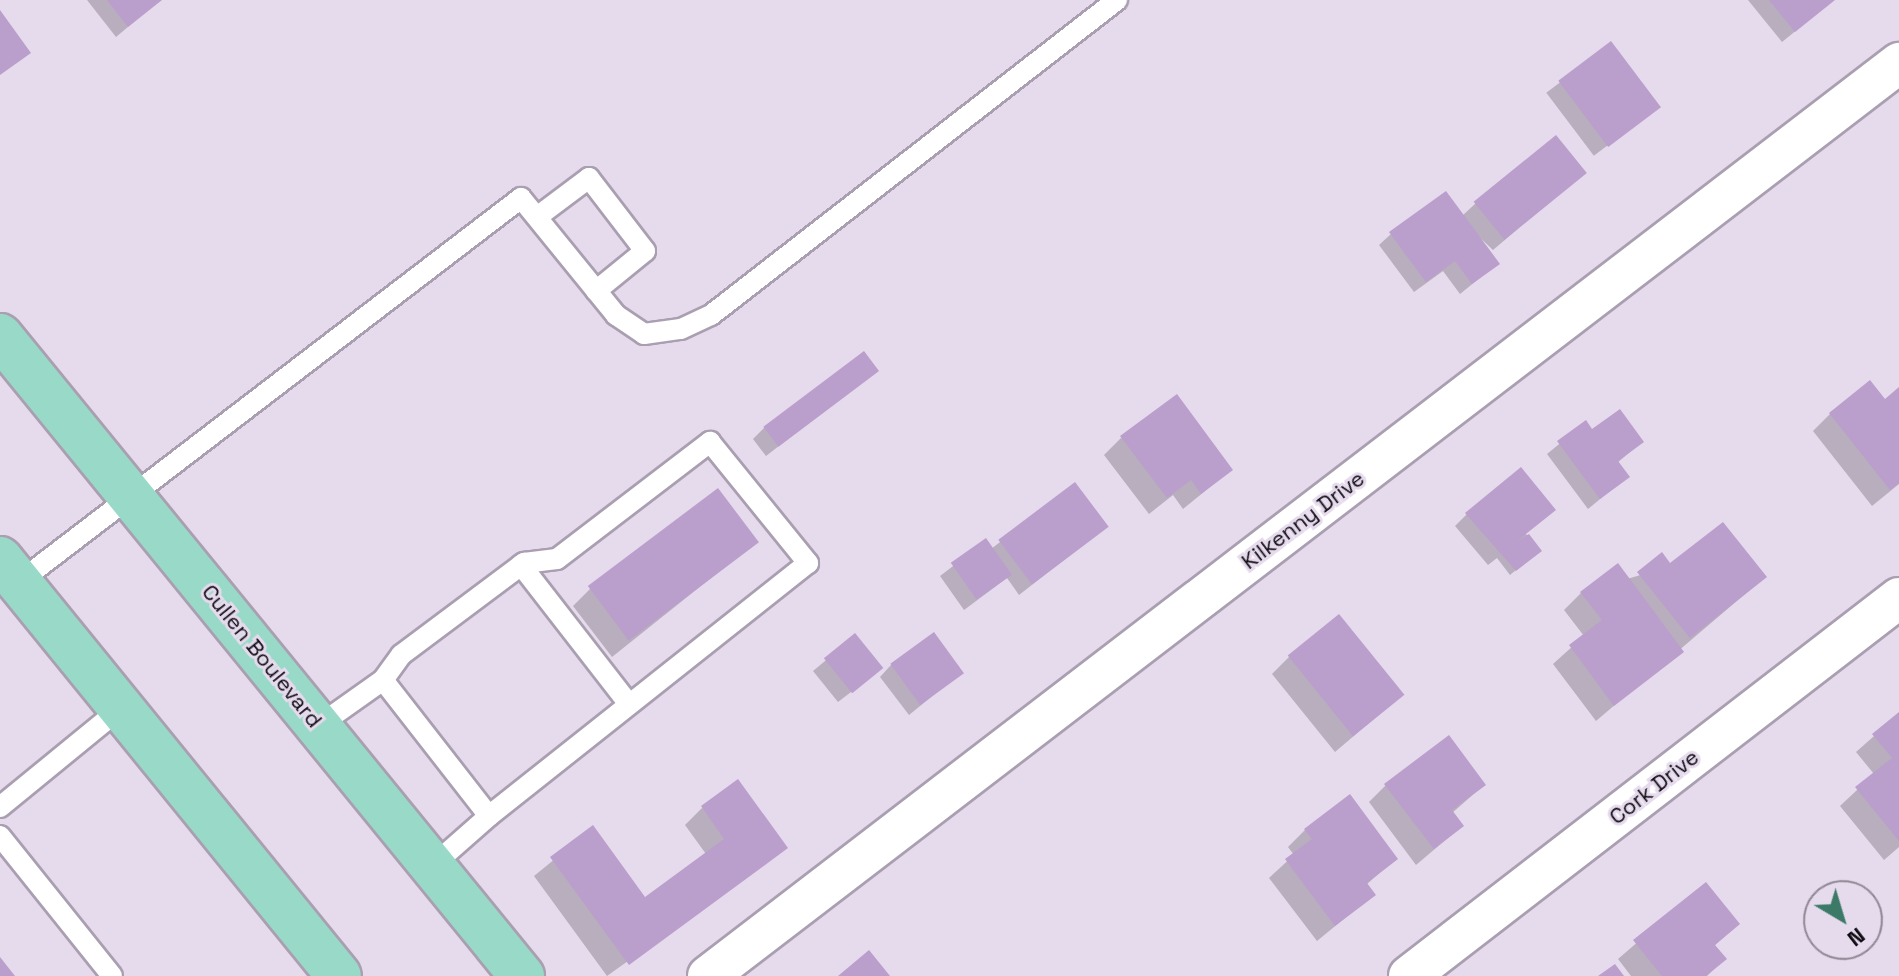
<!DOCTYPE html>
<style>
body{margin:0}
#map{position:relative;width:1899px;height:976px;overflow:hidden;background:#e6daed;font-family:"Space Grotesk",sans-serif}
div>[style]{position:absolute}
.shadow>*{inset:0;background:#0003;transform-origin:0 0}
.building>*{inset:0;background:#ba9ecc;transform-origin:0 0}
.roads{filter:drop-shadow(2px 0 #aa9fb1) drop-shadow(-2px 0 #aa9fb1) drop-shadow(0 2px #aa9fb1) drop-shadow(0 -2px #aa9fb1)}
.lane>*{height:20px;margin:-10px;padding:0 10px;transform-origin:10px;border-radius:10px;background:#fff}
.street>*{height:40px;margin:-20px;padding:0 20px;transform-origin:20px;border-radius:20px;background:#fff}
.primary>*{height:44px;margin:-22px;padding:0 22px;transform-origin:22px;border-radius:22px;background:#98dac7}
span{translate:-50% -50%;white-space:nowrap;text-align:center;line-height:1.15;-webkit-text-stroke:6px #e6daed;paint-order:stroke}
.street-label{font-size:22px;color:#0f0c12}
.north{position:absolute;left:1803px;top:880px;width:80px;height:80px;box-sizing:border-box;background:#e6daed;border:2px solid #908895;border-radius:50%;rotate:142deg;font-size:22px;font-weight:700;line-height:32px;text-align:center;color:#0f0c12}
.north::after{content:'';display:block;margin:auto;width:28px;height:36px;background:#3c7a67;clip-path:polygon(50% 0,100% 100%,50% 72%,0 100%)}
</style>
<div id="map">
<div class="shadow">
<i style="clip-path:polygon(87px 0,160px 0,116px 37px)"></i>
<i style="clip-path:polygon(1748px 0,1834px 0,1782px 42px)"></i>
<i style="left:1611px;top:44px;width:79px;height:81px;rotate:53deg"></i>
<i style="clip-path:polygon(1584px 173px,1493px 250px,1471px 229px,1497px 264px,1460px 294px,1443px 271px,1414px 292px,1379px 245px,1391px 234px,1462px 216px,1476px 203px)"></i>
<i style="clip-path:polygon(876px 371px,766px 456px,753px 439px,764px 428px)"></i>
<i style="clip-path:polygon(1899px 390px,1899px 484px,1872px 506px,1813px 431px,1830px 414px,1884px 401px)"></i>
<i style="clip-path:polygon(1585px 423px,1592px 432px,1642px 442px,1617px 463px,1627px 477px,1588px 509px,1547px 454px)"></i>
<i style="clip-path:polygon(1121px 438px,1231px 470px,1183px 509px,1173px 495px,1149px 514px,1104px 455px)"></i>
<i style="clip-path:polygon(1074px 485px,1106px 527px,1019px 595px,1007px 578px,964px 610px,940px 576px,986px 541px,991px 549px)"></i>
<i style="clip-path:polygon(1467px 514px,1526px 534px,1539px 551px,1510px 575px,1497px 558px,1488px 565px,1455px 526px)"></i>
<i style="clip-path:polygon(756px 542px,612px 657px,573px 606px,590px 589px)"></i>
<i style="clip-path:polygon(1670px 566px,1765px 577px,1596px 721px,1553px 664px,1584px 636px,1564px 610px,1581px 593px)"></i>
<i style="clip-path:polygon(855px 636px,868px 679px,838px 702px,813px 671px)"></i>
<i style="clip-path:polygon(1289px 657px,1402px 695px,1335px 752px,1272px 674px)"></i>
<i style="clip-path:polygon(891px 665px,962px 672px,909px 715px,880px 677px)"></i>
<i style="clip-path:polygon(1899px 714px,1899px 847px,1884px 860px,1840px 806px,1874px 774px,1856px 752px)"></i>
<i style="clip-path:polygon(1386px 785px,1484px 785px,1452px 813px,1462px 826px,1416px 865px,1369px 802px)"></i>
<i style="clip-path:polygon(702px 808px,786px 848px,607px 976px,534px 876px,593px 828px,645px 899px,706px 854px,685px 825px)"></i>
<i style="clip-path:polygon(1305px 830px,1396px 858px,1366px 885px,1373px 895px,1317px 941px,1269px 878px,1294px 855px,1288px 847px)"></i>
<i style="clip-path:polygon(1705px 884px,1738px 924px,1714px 946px,1724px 959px,1707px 976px,1631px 976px,1618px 959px)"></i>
</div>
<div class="building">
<i style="clip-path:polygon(107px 0,162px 0,128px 27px)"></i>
<i style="clip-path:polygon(1769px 0,1835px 0,1795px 32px)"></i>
<i style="clip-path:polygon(0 10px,31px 53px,0 75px)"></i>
<i style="left:1611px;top:41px;width:83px;height:66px;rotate:53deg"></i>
<i style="left:1556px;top:135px;width:49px;height:106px;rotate:51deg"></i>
<i style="clip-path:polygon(1446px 191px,1500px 264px,1472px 284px,1455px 261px,1426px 282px,1389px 232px)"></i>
<i style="left:864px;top:351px;width:25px;height:126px;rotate:53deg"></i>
<i style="clip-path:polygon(1870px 380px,1885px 399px,1899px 387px,1899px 483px,1890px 490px,1829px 413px)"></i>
<i style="clip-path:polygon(1177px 394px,1233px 470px,1201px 494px,1191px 480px,1167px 498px,1120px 436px)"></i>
<i style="clip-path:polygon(1620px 409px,1644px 442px,1618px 461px,1630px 477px,1600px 499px,1557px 441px,1586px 420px,1592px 429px)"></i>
<i style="clip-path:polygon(1521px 467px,1556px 510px,1516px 542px,1529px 534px,1542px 551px,1516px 571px,1465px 513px)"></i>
<i style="left:1075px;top:482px;width:56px;height:96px;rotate:53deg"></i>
<i style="left:718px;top:488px;width:68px;height:163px;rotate:53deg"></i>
<i style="clip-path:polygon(1723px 522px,1767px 577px,1690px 638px,1637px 572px,1662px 552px,1670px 563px)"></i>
<i style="left:986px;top:538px;width:45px;height:43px;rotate:55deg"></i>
<i style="clip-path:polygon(1618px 563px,1684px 652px,1614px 706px,1569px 645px,1602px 620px,1580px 592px)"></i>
<i style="left:1339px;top:614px;width:104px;height:66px;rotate:51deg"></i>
<i style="left:934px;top:632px;width:51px;height:54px;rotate:54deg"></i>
<i style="left:855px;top:633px;width:45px;height:40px;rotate:51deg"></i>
<i style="clip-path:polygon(1899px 712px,1899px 841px,1855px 787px,1892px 758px,1872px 734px)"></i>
<i style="clip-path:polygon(1449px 735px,1486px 785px,1452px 810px,1464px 826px,1434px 849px,1384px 784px)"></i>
<i style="clip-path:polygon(738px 779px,788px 848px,629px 965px,550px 857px,593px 825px,645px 897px,724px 839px,701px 806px)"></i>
<i style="clip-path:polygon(1350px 794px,1398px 859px,1367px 883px,1376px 895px,1335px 926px,1285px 859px,1312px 839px,1304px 829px)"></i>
<i style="clip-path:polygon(1706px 882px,1740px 924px,1715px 945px,1727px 959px,1706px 976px,1662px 976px,1633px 940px)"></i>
<i style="clip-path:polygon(869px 950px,890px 976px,838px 976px)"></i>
<i style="clip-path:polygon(0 957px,15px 976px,0 976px)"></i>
<i style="clip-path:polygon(1615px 964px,1624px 976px,1598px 976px)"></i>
</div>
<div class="roads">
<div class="lane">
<i style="left:537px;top:217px;width:65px;rotate:-36.9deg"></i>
<i style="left:589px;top:178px;width:92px;rotate:52.5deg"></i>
<i style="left:645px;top:251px;width:63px;rotate:140.8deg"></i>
<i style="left:521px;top:565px;width:176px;rotate:52.2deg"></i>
<i style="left:19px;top:582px;width:632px;rotate:-37.41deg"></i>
<i style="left:521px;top:198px;width:151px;rotate:50.9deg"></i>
<i style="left:616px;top:315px;width:34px;rotate:34deg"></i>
<i style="left:644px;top:334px;width:37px;rotate:-8deg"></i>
<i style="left:681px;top:329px;width:33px;rotate:-25deg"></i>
<i style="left:711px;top:315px;width:514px;rotate:-37.81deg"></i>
<i style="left:383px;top:680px;width:31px;rotate:-54deg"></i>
<i style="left:401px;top:655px;width:154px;rotate:-36.8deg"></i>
<i style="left:524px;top:563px;width:33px;rotate:-7deg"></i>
<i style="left:557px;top:559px;width:193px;rotate:-37.4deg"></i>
<i style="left:710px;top:442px;width:156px;rotate:51deg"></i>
<i style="left:808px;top:563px;width:407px;rotate:141.6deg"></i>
<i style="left:318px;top:726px;width:80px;rotate:-35.3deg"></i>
<i style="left:383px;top:680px;width:172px;rotate:52.1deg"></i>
<i style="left:489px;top:816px;width:76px;rotate:138.7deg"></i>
<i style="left:0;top:807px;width:156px;rotate:-39.3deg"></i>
<i style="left:0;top:836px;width:179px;rotate:51.3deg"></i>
</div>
<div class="street">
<i style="left:708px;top:976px;width:1501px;rotate:-37.47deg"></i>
<i style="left:1409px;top:976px;width:619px;rotate:-37.65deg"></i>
</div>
<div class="primary">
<i style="left:0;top:336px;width:826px;rotate:50.8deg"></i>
<i style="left:0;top:559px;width:537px;rotate:50.89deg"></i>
</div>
</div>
<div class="street-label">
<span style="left:1303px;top:520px;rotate:-37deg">Kilkenny Drive</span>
<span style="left:262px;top:656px;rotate:51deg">Cullen Boulevard</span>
<span style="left:1654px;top:787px;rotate:-38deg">Cork Drive</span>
</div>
<div class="north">N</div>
</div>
